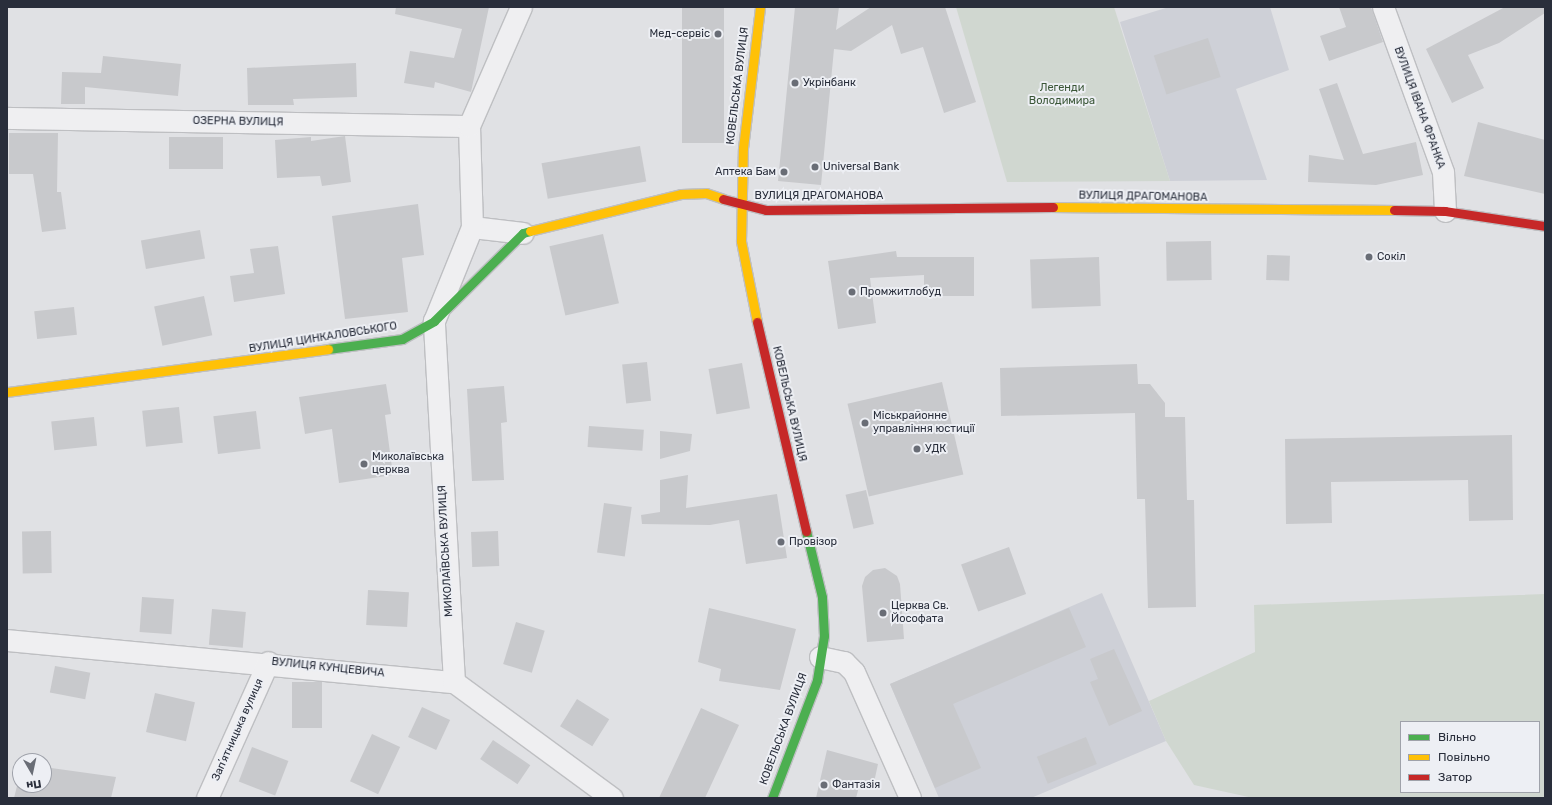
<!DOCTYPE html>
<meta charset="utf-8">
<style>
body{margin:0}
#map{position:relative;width:1552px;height:805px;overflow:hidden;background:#e0e1e4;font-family:Rubik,sans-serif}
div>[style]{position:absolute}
.built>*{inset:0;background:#ced0d7}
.green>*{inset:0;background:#d0d7d0}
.building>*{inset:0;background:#c8c9cc;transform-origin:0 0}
.roads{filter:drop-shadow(1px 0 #bebfc2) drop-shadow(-1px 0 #bebfc2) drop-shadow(0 1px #bebfc2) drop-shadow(0 -1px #bebfc2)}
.street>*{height:21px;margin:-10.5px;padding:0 10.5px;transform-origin:10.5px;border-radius:10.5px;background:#efeff1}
.fast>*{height:9px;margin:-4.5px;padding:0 4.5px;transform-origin:4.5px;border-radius:4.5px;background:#4caf50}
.slow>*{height:9px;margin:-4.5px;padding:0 4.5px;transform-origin:4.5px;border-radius:4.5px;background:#ffc107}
.jam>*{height:9px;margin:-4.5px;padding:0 4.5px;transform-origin:4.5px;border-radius:4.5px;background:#c62828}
.dots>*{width:11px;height:11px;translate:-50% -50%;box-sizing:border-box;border:2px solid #edeff4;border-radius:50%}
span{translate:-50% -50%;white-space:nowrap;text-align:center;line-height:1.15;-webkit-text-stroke:4px #edeff4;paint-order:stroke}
.poi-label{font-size:11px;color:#292e3b}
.right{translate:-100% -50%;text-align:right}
.left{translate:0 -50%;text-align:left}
.street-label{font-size:11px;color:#292e3b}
.park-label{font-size:11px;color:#3a5637}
.frame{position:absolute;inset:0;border:8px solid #292e3b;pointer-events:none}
.legend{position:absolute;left:1400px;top:721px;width:140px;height:72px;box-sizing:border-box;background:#edeff4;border:1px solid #9fa2aa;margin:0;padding:5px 7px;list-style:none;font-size:12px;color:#292e3b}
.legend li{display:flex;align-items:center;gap:8px;height:20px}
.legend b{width:20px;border:1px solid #9fa2aa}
.north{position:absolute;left:12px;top:753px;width:40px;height:40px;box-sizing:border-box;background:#edeff4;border:1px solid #9fa2aa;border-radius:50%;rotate:171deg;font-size:11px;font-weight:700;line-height:16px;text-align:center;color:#292e3b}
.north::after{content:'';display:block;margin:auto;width:14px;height:18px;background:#696d76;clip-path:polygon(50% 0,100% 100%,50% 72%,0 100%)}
</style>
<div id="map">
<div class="built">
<i style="clip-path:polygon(1169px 7px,1270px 7px,1289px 70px,1236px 89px,1267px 180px,1170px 181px,1120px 22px)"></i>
<i style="clip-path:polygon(1102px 593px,1166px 741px,1031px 798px,939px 798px,890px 684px)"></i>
</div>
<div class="green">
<i style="clip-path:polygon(956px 7px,1114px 7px,1170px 181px,1007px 182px)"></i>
<i style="clip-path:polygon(evenodd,1545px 594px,1545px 798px,1253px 798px,1194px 785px,1166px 741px,1149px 701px,1255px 652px,1254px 605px,1545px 594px,1401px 722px,1539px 722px,1539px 792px,1401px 792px,1401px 722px)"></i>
</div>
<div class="building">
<i style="clip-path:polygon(396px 7px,489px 7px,471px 92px,435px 82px,434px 88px,404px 83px,410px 51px,454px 58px,462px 29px,395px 14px)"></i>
<i style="left:682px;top:7px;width:42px;height:136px"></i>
<i style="clip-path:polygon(795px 7px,839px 7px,836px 30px,871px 7px,945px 7px,976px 102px,944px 113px,923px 47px,901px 54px,892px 25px,851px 51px,834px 49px,821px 185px,778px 181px)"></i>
<i style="clip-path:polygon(1339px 7px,1371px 7px,1383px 42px,1329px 61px,1320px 36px,1346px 27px)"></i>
<i style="clip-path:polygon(1505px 7px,1545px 7px,1545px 13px,1499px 43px,1468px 55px,1484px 88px,1452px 103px,1426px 49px)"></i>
<i style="left:1208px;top:38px;width:41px;height:57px;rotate:72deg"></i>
<i style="clip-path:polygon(103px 56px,181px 64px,178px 96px,85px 87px,85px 104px,61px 104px,62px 72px,101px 73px)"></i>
<i style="clip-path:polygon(356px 63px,357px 97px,293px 99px,294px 105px,248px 105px,247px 68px)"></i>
<i style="clip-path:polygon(1337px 83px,1363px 154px,1416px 142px,1423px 175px,1376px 185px,1308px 182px,1309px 155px,1344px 160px,1319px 89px)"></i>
<i style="clip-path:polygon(1478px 122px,1545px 140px,1545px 194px,1464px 176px)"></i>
<i style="clip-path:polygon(9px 133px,58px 133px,57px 192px,61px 192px,66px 229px,42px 232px,33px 174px,9px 174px)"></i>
<i style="clip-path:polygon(345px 136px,351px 182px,322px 186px,320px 176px,277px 178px,275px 140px,311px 137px,311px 141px)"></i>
<i style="left:169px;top:137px;width:54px;height:32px"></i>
<i style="left:640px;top:146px;width:36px;height:100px;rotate:80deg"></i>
<i style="clip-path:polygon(418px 204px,424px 255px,402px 258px,408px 312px,345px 319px,332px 216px)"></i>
<i style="left:200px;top:230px;width:29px;height:60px;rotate:80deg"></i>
<i style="left:603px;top:234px;width:71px;height:55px;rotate:77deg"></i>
<i style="left:1211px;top:241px;width:39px;height:45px;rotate:89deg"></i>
<i style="clip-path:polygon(278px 246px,285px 294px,234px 302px,230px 276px,254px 273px,250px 249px)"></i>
<i style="clip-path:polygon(896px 251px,897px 257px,974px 257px,974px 296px,924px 296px,924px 275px,870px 278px,876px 323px,838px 329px,828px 261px)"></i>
<i style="left:1267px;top:255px;width:23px;height:25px;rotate:2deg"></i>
<i style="left:1099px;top:257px;width:49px;height:69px;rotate:88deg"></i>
<i style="left:204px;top:296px;width:40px;height:51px;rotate:78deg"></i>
<i style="left:74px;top:307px;width:28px;height:40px;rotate:84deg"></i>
<i style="left:647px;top:362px;width:39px;height:25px;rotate:84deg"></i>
<i style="left:742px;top:363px;width:46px;height:34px;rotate:80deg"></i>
<i style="clip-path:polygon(1137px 364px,1138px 384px,1150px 384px,1165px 403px,1165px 417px,1185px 417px,1187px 500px,1194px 500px,1196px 607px,1148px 608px,1145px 499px,1137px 499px,1135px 413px,1001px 416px,1000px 368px)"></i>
<i style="left:942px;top:382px;width:95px;height:97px;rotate:77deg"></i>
<i style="clip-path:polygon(386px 384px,391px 414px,385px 415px,393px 475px,339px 483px,332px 429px,305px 434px,299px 397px)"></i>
<i style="clip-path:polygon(504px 386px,507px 422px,501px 423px,504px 480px,472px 481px,467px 389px)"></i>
<i style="left:179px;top:407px;width:36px;height:37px;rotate:84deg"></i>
<i style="left:256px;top:411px;width:38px;height:43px;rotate:83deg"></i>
<i style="left:94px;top:417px;width:29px;height:43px;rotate:84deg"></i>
<i style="left:589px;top:426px;width:55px;height:21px;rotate:4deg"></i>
<i style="clip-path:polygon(660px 431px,692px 434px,690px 451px,660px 459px)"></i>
<i style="clip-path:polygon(1512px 435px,1513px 520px,1469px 521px,1468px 480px,1331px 482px,1332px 523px,1286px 524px,1285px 439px)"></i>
<i style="clip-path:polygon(688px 475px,686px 508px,777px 494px,787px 558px,746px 564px,739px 520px,710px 525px,642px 524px,641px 515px,660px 512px,660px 480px)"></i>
<i style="left:866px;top:490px;width:35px;height:21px;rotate:77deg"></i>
<i style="left:604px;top:503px;width:28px;height:50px;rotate:8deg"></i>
<i style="left:51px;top:531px;width:42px;height:29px;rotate:89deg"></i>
<i style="left:498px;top:531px;width:35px;height:27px;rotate:88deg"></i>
<i style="left:1009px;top:547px;width:50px;height:51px;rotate:70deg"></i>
<i style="clip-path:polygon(885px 568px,897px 576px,900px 584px,904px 639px,867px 642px,862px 586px,865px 577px,873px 570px)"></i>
<i style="left:368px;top:590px;width:41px;height:35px;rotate:3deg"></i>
<i style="left:142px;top:597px;width:32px;height:35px;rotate:4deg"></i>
<i style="clip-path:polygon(709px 608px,796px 629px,780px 690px,719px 681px,721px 669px,698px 662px)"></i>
<i style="clip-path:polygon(1069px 608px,1086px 647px,953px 704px,981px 768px,935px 788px,890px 684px)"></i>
<i style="left:212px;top:609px;width:34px;height:36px;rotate:5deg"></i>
<i style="left:516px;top:622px;width:30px;height:44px;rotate:17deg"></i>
<i style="clip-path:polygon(1114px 649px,1142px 711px,1109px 726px,1090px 682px,1098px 679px,1090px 659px)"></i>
<i style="left:55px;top:666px;width:36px;height:27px;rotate:11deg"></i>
<i style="left:292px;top:682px;width:30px;height:46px"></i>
<i style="left:155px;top:693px;width:41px;height:40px;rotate:13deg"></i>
<i style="left:577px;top:699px;width:38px;height:32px;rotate:32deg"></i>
<i style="left:422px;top:707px;width:31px;height:33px;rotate:25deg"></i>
<i style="clip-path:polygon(701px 708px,739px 725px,705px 798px,659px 798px)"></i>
<i style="left:372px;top:734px;width:31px;height:52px;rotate:25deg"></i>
<i style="left:1086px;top:737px;width:29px;height:53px;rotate:68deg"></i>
<i style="left:493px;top:740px;width:45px;height:23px;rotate:34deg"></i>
<i style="left:252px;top:747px;width:39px;height:37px;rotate:21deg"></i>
<i style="clip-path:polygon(827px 750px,878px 764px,873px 787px,860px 783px,856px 798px,816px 798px)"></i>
<i style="clip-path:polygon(44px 767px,116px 777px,111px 798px,14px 798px,19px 778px,20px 785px,44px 785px)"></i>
</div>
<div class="roads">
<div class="street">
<i style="left:1383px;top:7px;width:176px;rotate:70deg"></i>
<i style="left:1443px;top:172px;width:39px;rotate:87deg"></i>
<i style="left:7px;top:118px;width:462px;rotate:1deg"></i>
<i style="left:472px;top:227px;width:51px;rotate:6.7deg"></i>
<i style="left:7px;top:640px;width:449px;rotate:5.4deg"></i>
<i style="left:454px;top:682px;width:196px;rotate:36.3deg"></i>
<i style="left:820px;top:657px;width:25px;rotate:12deg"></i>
<i style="left:844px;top:662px;width:14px;rotate:45deg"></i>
<i style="left:854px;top:672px;width:138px;rotate:66deg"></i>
<i style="left:454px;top:682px;width:362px;rotate:-93.2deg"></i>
<i style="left:434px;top:321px;width:101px;rotate:-68deg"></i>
<i style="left:472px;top:227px;width:101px;rotate:-91.7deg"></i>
<i style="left:469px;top:126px;width:130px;rotate:-66.4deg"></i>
<i style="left:207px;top:798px;width:149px;rotate:-65.8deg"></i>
</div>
<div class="fast">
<i style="left:328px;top:349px;width:75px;rotate:-7.7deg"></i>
<i style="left:402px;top:339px;width:37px;rotate:-29deg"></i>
<i style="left:434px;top:321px;width:125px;rotate:-44.7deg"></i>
<i style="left:523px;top:233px;width:7px;rotate:-16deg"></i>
<i style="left:772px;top:798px;width:126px;rotate:-69.1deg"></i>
<i style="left:817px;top:680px;width:45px;rotate:-81deg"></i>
<i style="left:824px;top:636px;width:39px;rotate:-93deg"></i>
<i style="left:822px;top:597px;width:68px;rotate:-103.6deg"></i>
</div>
<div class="slow">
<i style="left:1053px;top:207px;width:341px;rotate:0.5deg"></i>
<i style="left:530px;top:231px;width:155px;rotate:-13.8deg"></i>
<i style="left:681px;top:194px;width:25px;rotate:-2deg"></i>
<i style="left:706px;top:193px;width:18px;rotate:19deg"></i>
<i style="left:757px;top:322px;width:83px;rotate:-101.2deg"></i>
<i style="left:741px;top:241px;width:93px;rotate:-88.8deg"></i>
<i style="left:743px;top:148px;width:142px;rotate:-83.1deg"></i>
<i style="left:7px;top:392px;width:324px;rotate:-7.6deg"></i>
</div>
<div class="jam">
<i style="left:723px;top:199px;width:44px;rotate:14.3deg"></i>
<i style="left:766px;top:210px;width:287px;rotate:-0.6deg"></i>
<i style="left:1394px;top:210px;width:51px;rotate:1.1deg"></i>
<i style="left:1445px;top:211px;width:101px;rotate:8.5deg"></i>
<i style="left:757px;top:322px;width:215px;rotate:76.8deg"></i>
</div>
</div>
<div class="dots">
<i style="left:718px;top:34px;background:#696d76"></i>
<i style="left:795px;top:83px;background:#696d76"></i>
<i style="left:815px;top:167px;background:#696d76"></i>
<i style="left:784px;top:172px;background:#696d76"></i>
<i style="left:1369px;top:257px;background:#696d76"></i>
<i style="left:852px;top:292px;background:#696d76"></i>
<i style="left:865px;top:423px;background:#696d76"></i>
<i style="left:917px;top:449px;background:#696d76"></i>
<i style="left:364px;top:464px;background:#696d76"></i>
<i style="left:781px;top:542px;background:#696d76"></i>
<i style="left:883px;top:613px;background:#696d76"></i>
<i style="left:824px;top:785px;background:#696d76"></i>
</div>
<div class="poi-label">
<span class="right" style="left:710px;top:34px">Мед-сервіс</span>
<span class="left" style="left:803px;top:83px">Укрінбанк</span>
<span class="left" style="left:823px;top:167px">Universal Bank</span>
<span class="right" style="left:776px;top:172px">Аптека Бам</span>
<span class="left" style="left:1377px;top:257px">Сокіл</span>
<span class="left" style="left:860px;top:292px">Промжитлобуд</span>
<span class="left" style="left:873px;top:423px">Міськрайонне<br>управління юстиції</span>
<span class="left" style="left:925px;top:449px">УДК</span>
<span class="left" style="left:372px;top:464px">Миколаївська<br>церква</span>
<span class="left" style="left:789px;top:542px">Провізор</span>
<span class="left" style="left:891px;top:613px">Церква Св.<br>Йософата</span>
<span class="left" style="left:832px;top:785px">Фантазія</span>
</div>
<div class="street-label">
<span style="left:738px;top:86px;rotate:-83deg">КОВЕЛЬСЬКА ВУЛИЦЯ</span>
<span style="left:1419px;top:108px;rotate:70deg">ВУЛИЦЯ ІВАНА ФРАНКА</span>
<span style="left:238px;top:122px;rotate:1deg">ОЗЕРНА ВУЛИЦЯ</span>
<span style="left:819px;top:196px">ВУЛИЦЯ ДРАГОМАНОВА</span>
<span style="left:1143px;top:197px;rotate:1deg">ВУЛИЦЯ ДРАГОМАНОВА</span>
<span style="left:323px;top:338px;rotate:-9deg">ВУЛИЦЯ ЦИНКАЛОВСЬКОГО</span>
<span style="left:789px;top:404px;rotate:77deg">КОВЕЛЬСЬКА ВУЛИЦЯ</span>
<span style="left:446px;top:551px;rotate:-93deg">МИКОЛАЇВСЬКА ВУЛИЦЯ</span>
<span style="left:328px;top:668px;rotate:6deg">ВУЛИЦЯ КУНЦЕВИЧА</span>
<span style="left:784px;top:729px;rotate:-70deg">КОВЕЛЬСЬКА ВУЛИЦЯ</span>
<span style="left:238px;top:730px;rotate:-66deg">Запʼятницька вулиця</span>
</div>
<div class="park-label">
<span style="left:1062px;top:95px">Легенди<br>Володимира</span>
</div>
<div class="frame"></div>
<ul class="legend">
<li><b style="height:5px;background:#4caf50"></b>Вільно</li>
<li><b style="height:5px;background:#ffc107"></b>Повільно</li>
<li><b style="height:5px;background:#c62828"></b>Затор</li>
</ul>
<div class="north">Пн</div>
</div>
